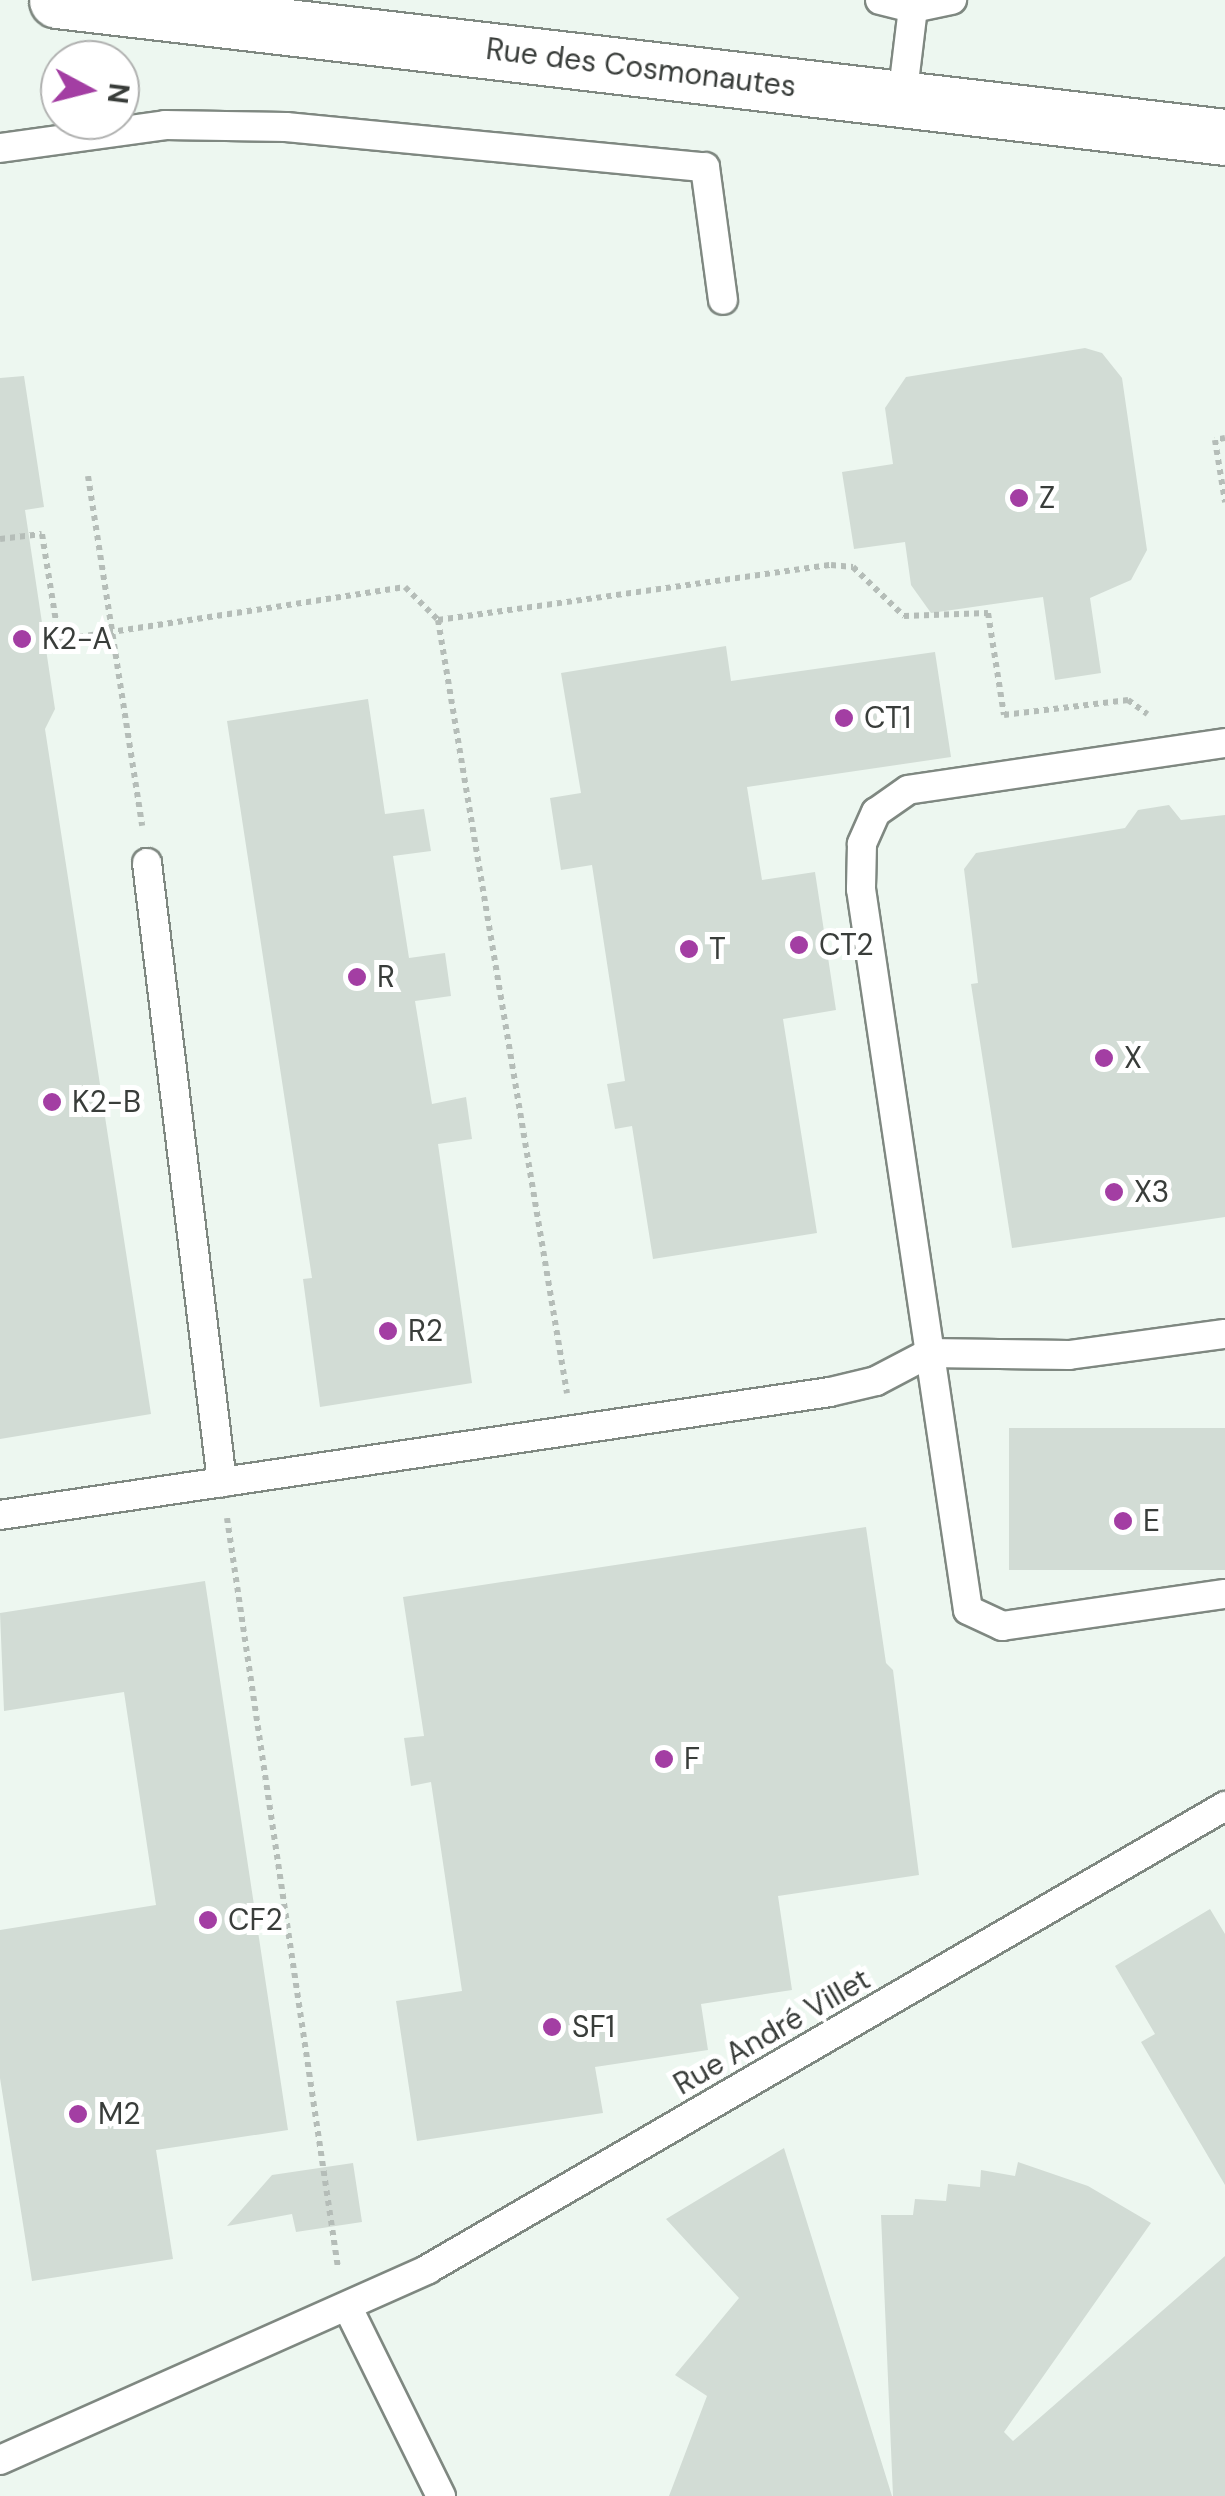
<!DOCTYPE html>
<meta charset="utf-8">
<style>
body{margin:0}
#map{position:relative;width:1225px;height:2496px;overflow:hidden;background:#edf7f0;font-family:"DM Sans",sans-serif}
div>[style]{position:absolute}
.building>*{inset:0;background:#d2dcd5;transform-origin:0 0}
.path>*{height:6px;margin-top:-3px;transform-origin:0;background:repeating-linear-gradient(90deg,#b5bdb8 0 5px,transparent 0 10px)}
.roads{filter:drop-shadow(2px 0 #7f8881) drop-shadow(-2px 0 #7f8881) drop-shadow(0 2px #7f8881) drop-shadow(0 -2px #7f8881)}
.lane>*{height:28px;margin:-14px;padding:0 14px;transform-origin:14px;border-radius:14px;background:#fff}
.secondary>*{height:55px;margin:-27.5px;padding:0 27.5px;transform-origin:27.5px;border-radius:27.5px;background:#fff}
.dots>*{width:28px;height:28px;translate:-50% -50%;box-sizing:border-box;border:5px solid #fff;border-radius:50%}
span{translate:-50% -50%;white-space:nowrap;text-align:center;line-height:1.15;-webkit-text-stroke:10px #fff;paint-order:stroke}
.street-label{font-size:30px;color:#393d3a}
.poi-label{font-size:30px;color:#393d3a}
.left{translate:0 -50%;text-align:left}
.north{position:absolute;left:40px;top:40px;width:100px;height:100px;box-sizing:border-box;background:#fff;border:2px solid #b0b1b0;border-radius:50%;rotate:97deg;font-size:28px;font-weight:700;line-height:40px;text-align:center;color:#393d3a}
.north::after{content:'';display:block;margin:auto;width:35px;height:45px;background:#a33ea3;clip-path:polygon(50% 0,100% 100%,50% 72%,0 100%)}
</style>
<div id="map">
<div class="building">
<i style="clip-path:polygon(1085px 348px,1102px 353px,1122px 378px,1147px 550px,1131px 580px,1090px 598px,1101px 673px,1055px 680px,1043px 597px,931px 613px,911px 585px,905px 542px,854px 549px,842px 472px,893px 464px,885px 408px,906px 377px)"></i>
<i style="clip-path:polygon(24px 376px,44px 507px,25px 510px,55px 709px,45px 729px,151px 1414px,0 1439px,0 378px)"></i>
<i style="clip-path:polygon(726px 646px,731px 681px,935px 652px,951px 757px,747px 787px,762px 880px,815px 872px,836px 1010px,783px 1019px,817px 1233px,653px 1259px,632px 1126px,615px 1129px,607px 1084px,625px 1081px,592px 865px,561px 870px,550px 798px,581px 793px,561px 673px)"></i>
<i style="clip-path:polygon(368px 699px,385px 814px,424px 809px,431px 851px,393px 856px,409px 958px,445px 953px,451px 996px,415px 1001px,432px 1104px,466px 1097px,472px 1139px,438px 1144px,472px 1383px,320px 1407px,303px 1279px,312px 1278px,227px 721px)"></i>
<i style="clip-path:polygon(1169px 805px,1181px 820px,1225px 815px,1225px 1217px,1012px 1248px,971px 984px,978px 983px,964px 869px,976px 853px,1125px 828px,1138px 810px)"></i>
<i style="left:1225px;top:1428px;width:142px;height:216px;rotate:90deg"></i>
<i style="clip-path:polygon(866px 1527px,886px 1663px,893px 1670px,919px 1875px,778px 1896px,792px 1990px,701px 2004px,708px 2050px,595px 2067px,603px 2113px,417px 2141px,396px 2001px,462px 1991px,431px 1782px,411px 1786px,404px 1738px,424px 1736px,403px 1597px)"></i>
<i style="clip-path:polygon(205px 1581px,288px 2130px,156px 2150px,173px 2259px,32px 2281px,0 2078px,0 1930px,156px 1905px,124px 1692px,4px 1711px,0 1613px)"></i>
<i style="clip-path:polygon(1210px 1909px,1225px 1934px,1225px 2185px,1141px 2042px,1155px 2034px,1115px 1966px)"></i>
<i style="clip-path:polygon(784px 2148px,892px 2496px,669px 2496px,707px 2396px,675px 2375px,739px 2298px,666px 2219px)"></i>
<i style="clip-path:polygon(1018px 2162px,1088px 2186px,1151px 2223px,1004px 2432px,1013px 2441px,1225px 2256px,1225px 2496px,893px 2496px,881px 2215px,913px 2215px,915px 2199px,946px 2201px,948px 2184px,980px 2187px,981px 2170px,1015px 2176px)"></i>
<i style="clip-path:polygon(353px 2163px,362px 2222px,296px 2232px,292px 2214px,227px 2226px,272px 2175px)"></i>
</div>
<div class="path">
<i style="left:1225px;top:438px;width:10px;rotate:169deg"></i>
<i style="left:1215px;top:440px;width:63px;rotate:80.8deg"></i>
<i style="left:88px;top:476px;width:354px;rotate:81.2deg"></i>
<i style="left:0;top:539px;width:42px;rotate:-6.8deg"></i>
<i style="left:42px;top:534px;width:107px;rotate:80.9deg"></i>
<i style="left:59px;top:640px;width:350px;rotate:-8.7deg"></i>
<i style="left:405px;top:587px;width:47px;rotate:45deg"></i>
<i style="left:438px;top:620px;width:397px;rotate:-8deg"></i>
<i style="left:831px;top:565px;width:22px;rotate:5deg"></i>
<i style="left:853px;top:567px;width:71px;rotate:43.9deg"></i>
<i style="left:904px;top:616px;width:84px;rotate:-2deg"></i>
<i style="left:988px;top:613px;width:103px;rotate:81.1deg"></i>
<i style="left:1004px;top:715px;width:125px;rotate:-6.9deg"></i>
<i style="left:1128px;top:700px;width:24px;rotate:36deg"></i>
<i style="left:438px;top:620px;width:784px;rotate:80.53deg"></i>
<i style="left:227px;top:1518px;width:758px;rotate:81.58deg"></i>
</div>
<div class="roads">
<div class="lane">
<i style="left:880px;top:0;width:34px;rotate:14deg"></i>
<i style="left:913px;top:8px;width:40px;rotate:-12deg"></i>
<i style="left:902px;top:99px;width:92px;rotate:-83.1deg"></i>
<i style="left:0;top:148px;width:167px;rotate:-7.9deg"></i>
<i style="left:165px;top:125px;width:121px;rotate:0.9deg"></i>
<i style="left:286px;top:127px;width:421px;rotate:5.5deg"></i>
<i style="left:705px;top:167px;width:134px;rotate:82.3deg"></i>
<i style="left:1225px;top:743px;width:320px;rotate:171.6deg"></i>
<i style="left:908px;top:790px;width:39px;rotate:145deg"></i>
<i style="left:876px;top:812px;width:35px;rotate:114deg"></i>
<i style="left:862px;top:844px;width:45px;rotate:91.3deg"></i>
<i style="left:861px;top:889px;width:729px;rotate:81.56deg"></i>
<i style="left:968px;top:1610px;width:38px;rotate:25deg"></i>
<i style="left:1002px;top:1626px;width:225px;rotate:-8.2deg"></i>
<i style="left:147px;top:863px;width:624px;rotate:83.09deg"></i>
<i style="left:0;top:1515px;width:839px;rotate:-8.43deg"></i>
<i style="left:830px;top:1392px;width:47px;rotate:-13.4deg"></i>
<i style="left:876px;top:1381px;width:60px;rotate:-27.8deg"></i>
<i style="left:929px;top:1353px;width:140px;rotate:0.8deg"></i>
<i style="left:1069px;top:1355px;width:157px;rotate:-7.7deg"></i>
<i style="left:348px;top:2308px;width:210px;rotate:63.7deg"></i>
<i style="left:0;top:2460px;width:469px;rotate:-24deg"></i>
<i style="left:428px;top:2269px;width:922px;rotate:-30.15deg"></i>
</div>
<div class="secondary">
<i style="left:57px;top:0;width:1176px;rotate:6.69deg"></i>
</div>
</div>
<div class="dots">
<i style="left:1019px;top:498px;background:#a33ea3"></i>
<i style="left:22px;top:639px;background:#a33ea3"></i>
<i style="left:844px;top:718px;background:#a33ea3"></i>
<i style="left:799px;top:945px;background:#a33ea3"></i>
<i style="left:689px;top:949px;background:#a33ea3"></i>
<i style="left:357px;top:977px;background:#a33ea3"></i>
<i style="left:1104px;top:1058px;background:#a33ea3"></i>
<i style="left:52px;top:1102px;background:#a33ea3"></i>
<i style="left:1114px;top:1192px;background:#a33ea3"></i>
<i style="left:388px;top:1331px;background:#a33ea3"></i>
<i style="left:1123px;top:1521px;background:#a33ea3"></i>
<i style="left:664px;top:1759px;background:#a33ea3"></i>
<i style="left:208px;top:1920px;background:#a33ea3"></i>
<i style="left:552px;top:2027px;background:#a33ea3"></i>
<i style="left:78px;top:2114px;background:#a33ea3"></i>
</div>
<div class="street-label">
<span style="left:641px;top:68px;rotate:7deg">Rue des Cosmonautes</span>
<span style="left:772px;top:2032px;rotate:-30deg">Rue André Villet</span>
</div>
<div class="poi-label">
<span class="left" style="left:1039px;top:498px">Z</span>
<span class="left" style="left:42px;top:639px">K2-A</span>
<span class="left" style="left:864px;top:718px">CT1</span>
<span class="left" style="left:819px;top:945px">CT2</span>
<span class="left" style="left:709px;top:949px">T</span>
<span class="left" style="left:377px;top:977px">R</span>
<span class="left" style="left:1124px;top:1058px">X</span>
<span class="left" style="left:72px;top:1102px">K2-B</span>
<span class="left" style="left:1134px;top:1192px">X3</span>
<span class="left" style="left:408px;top:1331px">R2</span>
<span class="left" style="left:1143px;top:1521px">E</span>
<span class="left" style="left:684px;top:1759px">F</span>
<span class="left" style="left:228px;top:1920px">CF2</span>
<span class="left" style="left:572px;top:2027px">SF1</span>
<span class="left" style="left:98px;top:2114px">M2</span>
</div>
<div class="north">N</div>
</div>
